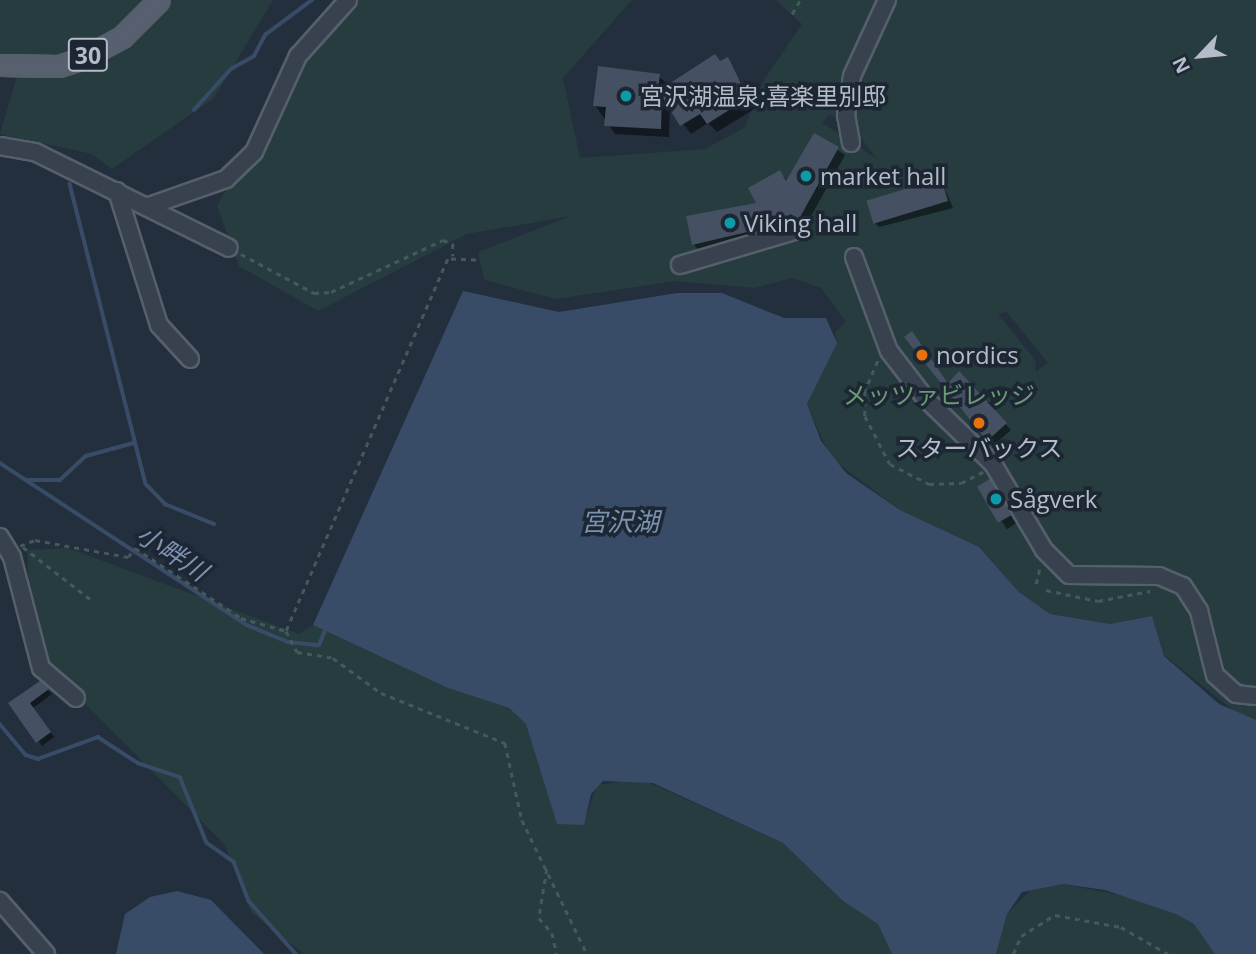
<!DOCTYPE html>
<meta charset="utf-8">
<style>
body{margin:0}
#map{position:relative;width:1256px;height:954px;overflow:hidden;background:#242f3e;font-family:"Open Sans","Noto Sans JP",sans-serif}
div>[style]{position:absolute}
.green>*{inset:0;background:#263c3f}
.water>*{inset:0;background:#394c67}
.shadow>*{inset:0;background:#0007;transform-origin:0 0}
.stream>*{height:3.5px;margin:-1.75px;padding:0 1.75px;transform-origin:1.75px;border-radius:1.75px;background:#394c67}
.building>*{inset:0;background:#455162;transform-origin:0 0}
.path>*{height:2.5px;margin-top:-1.25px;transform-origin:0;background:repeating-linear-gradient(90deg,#44595c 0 5px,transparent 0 10px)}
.roads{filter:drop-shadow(2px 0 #565f6c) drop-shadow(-2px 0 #565f6c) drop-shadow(0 2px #565f6c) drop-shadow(0 -2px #565f6c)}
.minor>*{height:16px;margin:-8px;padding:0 8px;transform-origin:8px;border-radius:8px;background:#38414e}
.major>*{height:19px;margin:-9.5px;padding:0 9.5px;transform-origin:9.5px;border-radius:9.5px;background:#56606e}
.dots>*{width:19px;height:19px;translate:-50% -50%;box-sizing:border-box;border:4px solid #1d2633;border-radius:50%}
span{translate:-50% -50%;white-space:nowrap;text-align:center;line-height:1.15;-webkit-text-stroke:7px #1d2633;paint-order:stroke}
.shield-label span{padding:2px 5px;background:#1d2633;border:2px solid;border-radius:5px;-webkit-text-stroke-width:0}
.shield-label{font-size:23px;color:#b4bcc9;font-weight:700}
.poi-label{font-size:24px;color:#b4bcc9}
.left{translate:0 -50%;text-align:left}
.park-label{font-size:24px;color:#6b9a76}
.water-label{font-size:26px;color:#7c92b1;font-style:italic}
.north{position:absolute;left:1165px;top:21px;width:70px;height:70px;-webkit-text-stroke:5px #1d2633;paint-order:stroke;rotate:244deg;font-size:19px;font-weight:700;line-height:28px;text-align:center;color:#b4bcc9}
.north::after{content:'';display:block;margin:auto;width:24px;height:32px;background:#b4bcc9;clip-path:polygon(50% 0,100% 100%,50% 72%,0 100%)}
</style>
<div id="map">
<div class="green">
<i style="clip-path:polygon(0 0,273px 0,214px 98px,112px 169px,92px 154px,0 134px,21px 63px,0 58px)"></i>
<i style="clip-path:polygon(evenodd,332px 0,632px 0,563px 78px,580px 158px,705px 149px,744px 128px,764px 80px,802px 24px,776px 0,1256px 0,1256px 954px,996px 954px,1007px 914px,1034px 887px,1063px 884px,1134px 898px,1233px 710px,1164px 655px,1152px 616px,1110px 624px,1050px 614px,1019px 592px,979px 547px,900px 510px,830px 457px,807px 404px,836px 343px,835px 332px,846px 322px,821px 288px,792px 278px,755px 288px,676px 281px,556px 299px,484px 280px,478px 252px,571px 216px,467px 234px,318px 311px,239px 266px,217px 206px,332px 0,830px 114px,858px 134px,877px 159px,822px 123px,830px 114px,332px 0,1007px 312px,1048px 363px,1036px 372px,1035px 360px,998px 314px,1007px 312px)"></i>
<i style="clip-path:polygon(68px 548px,299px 634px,313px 625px,448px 688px,509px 708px,526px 724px,536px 753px,585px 820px,597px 785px,641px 779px,783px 843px,843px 901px,879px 924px,892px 954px,304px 954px,251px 912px,225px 845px,33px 651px,27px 550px)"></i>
</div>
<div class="water">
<i style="clip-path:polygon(463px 291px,559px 312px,677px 293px,722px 293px,784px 318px,826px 318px,837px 343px,807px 404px,821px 441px,846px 473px,900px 510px,979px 547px,1019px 592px,1050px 614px,1110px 624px,1152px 616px,1164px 656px,1219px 704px,1256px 720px,1256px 954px,1215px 954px,1194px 924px,1176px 914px,1105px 890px,1063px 884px,1022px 892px,1007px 914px,996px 954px,892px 954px,878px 924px,843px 901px,783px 843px,653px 783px,603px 781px,591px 794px,584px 825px,557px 824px,526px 724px,509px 708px,448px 688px,313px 625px)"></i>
<i style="clip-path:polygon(177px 891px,211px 900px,264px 954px,116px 954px,125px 914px,150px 897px)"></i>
</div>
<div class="shadow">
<i style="clip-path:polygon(727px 59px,756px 108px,717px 132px,708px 123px,691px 134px,670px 107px,669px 137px,615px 134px,595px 105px,659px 76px,669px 86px)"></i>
<i style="clip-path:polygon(814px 135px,845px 155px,806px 225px,797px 220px,791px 229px,700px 251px,693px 244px,759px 204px,780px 172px,788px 182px)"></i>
<i style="clip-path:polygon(941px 180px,953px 208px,879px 227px,872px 220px)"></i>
<i style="clip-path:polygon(906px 337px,917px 339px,949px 384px,959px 374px,1011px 430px,994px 445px)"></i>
<i style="left:989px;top:481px;width:50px;height:12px;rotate:56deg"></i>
<i style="clip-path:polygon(40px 683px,52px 694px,33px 708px,54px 737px,42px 746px,11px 703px)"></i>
</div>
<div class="stream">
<i style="left:194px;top:110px;width:55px;rotate:-47.9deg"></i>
<i style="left:231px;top:69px;width:26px;rotate:-29deg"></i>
<i style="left:254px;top:56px;width:24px;rotate:-62deg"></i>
<i style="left:265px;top:35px;width:59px;rotate:-36.7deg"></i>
<i style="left:70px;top:184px;width:309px;rotate:75.8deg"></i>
<i style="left:146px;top:484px;width:28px;rotate:46deg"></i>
<i style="left:165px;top:504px;width:53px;rotate:22.2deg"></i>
<i style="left:0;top:463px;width:295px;rotate:33.3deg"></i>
<i style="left:247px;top:625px;width:44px;rotate:22.5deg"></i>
<i style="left:288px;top:642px;width:31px;rotate:6deg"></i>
<i style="left:319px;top:645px;width:15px;rotate:-67deg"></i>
<i style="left:28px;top:480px;width:32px"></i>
<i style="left:60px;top:480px;width:35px;rotate:-43deg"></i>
<i style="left:86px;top:456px;width:50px;rotate:-15.2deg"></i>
<i style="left:0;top:724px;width:40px;rotate:50deg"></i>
<i style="left:26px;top:755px;width:13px;rotate:18deg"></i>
<i style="left:38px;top:759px;width:64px;rotate:-20.1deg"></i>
<i style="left:98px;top:737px;width:48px;rotate:33deg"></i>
<i style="left:138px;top:763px;width:44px;rotate:18.4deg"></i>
<i style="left:180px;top:777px;width:71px;rotate:67.8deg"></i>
<i style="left:207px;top:843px;width:33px;rotate:35deg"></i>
<i style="left:234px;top:862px;width:42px;rotate:69deg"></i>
<i style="left:249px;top:901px;width:71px;rotate:48.4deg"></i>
</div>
<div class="building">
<i style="clip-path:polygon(715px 54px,720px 61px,728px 57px,748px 98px,707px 124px,700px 114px,680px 126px,662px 97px,661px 129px,604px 126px,606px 107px,593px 106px,598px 66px,660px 74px,658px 91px)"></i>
<i style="clip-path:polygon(814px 133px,839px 147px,799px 219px,790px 214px,785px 223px,692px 245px,686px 216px,756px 203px,748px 188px,780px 170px,786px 181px)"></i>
<i style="left:941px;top:178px;width:24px;height:78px;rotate:73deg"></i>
<i style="clip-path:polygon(912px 331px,948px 383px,959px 371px,1007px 423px,987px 441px,904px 337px)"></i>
<i style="left:990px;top:479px;width:42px;height:15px;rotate:60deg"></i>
<i style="clip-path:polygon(40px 681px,49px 689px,30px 703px,51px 732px,36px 743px,8px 703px)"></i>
</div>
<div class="path">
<i style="left:792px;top:14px;width:16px;rotate:-60deg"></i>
<i style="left:241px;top:254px;width:83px;rotate:28.1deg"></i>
<i style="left:314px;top:293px;width:17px;rotate:-3deg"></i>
<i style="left:331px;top:292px;width:123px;rotate:-24.9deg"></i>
<i style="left:443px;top:240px;width:11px;rotate:22deg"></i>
<i style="left:453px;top:244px;width:12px;rotate:90deg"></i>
<i style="left:476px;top:260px;width:28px;rotate:-178deg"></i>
<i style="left:448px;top:259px;width:406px;rotate:113.5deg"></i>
<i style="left:286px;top:631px;width:24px;rotate:62deg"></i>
<i style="left:297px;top:652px;width:36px;rotate:9deg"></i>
<i style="left:333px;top:658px;width:59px;rotate:36.1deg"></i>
<i style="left:381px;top:693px;width:134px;rotate:22deg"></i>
<i style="left:505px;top:743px;width:79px;rotate:77.6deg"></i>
<i style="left:522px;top:820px;width:149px;rotate:64.1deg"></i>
<i style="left:878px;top:361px;width:33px;rotate:113deg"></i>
<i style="left:865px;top:391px;width:25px;rotate:90deg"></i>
<i style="left:865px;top:416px;width:54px;rotate:62.5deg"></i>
<i style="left:890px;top:464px;width:44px;rotate:27.1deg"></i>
<i style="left:929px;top:484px;width:32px;rotate:-2deg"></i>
<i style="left:961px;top:483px;width:25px;rotate:-27deg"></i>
<i style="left:20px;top:546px;width:16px;rotate:-22deg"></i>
<i style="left:35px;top:540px;width:95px;rotate:10.4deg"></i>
<i style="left:128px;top:557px;width:11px;rotate:-52deg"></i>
<i style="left:135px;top:548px;width:127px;rotate:33.4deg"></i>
<i style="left:241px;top:618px;width:47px;rotate:16.1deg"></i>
<i style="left:23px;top:547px;width:85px;rotate:37.8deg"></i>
<i style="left:1036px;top:584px;width:17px;rotate:-77deg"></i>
<i style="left:1046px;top:590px;width:53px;rotate:11.9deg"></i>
<i style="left:1098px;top:601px;width:53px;rotate:-10.9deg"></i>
<i style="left:547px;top:869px;width:50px;rotate:99.3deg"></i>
<i style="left:539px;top:918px;width:20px;rotate:49deg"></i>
<i style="left:552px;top:933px;width:22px;rotate:77deg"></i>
<i style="left:1013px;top:954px;width:20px;rotate:-66deg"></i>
<i style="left:1021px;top:936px;width:40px;rotate:-32deg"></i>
<i style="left:1055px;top:915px;width:67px;rotate:10.3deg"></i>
<i style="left:1121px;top:927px;width:54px;rotate:29.9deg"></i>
</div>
<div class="roads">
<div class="minor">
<i style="left:851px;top:143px;width:27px;rotate:-100deg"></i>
<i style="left:846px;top:116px;width:40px;rotate:-81.5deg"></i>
<i style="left:852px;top:76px;width:84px;rotate:-65.3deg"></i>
<i style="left:0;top:146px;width:36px;rotate:10deg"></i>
<i style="left:35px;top:152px;width:216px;rotate:26.3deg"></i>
<i style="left:117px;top:191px;width:140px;rotate:72.6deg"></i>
<i style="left:159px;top:325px;width:46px;rotate:47.6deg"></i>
<i style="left:149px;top:206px;width:82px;rotate:-19.3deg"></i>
<i style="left:226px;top:179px;width:39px;rotate:-44deg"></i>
<i style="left:254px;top:152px;width:106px;rotate:-65.4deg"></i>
<i style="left:298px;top:56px;width:75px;rotate:-48.2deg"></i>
<i style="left:854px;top:257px;width:100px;rotate:69.6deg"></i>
<i style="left:889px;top:351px;width:61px;rotate:52.4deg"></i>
<i style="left:926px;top:399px;width:93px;rotate:44.1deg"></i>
<i style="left:993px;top:464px;width:100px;rotate:59.3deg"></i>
<i style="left:1044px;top:550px;width:35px;rotate:45deg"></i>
<i style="left:1069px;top:575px;width:90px;rotate:0.6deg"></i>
<i style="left:1159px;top:576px;width:26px;rotate:23deg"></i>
<i style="left:1183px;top:586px;width:30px;rotate:57deg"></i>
<i style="left:1199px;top:611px;width:66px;rotate:76deg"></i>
<i style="left:1215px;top:675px;width:28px;rotate:42deg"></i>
<i style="left:1236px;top:694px;width:20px;rotate:6deg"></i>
<i style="left:680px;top:265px;width:120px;rotate:-16.5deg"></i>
<i style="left:0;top:537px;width:23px;rotate:59deg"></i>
<i style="left:12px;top:557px;width:115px;rotate:75.4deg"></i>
<i style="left:41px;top:668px;width:46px;rotate:40.6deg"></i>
<i style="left:0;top:901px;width:70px;rotate:49deg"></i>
</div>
<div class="major">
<i style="left:0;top:65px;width:59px;rotate:1deg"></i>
<i style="left:59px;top:66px;width:23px;rotate:-18deg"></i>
<i style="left:81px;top:59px;width:47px;rotate:-28.2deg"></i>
<i style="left:122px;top:37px;width:52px;rotate:-45deg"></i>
</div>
</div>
<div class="dots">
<i style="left:626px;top:96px;background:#0f9aa8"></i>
<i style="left:806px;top:176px;background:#0f9aa8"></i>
<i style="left:730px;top:223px;background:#0f9aa8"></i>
<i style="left:922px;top:355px;background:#e8710a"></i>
<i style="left:979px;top:423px;background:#e8710a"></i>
<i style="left:996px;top:499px;background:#0f9aa8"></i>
</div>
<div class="shield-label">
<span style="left:88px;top:55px">30</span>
</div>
<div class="poi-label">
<span class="left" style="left:640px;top:96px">宮沢湖温泉;喜楽里別邸</span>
<span class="left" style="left:820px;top:176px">market hall</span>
<span class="left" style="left:744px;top:223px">Viking hall</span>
<span class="left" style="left:936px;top:355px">nordics</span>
<span style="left:979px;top:448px">スターバックス</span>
<span class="left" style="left:1010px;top:499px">Sågverk</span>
</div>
<div class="park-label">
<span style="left:939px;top:395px">メッツァビレッジ</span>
</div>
<div class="water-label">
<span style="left:620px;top:522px">宮沢湖</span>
<span style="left:172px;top:553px;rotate:33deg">小畔川</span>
</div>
<div class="north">N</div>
</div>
